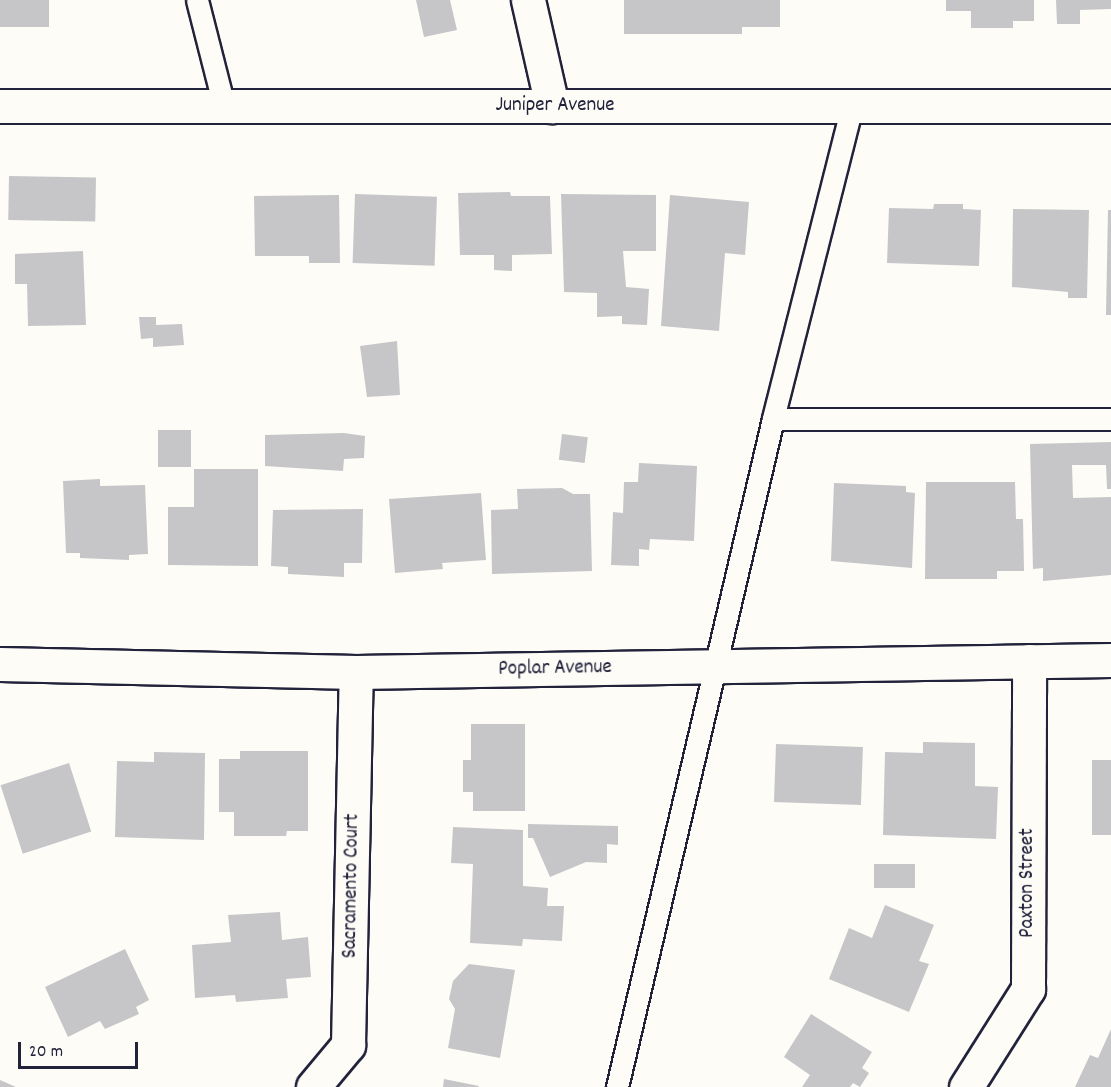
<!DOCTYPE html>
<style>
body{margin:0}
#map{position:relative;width:1111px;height:1087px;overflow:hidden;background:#fdfcf7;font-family:Dekko,sans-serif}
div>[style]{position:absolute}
.building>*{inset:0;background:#c6c6c8;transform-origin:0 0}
.roads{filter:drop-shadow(2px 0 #22223b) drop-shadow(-2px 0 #22223b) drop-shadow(0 2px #22223b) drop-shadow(0 -2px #22223b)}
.lane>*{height:21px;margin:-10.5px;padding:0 10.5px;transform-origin:10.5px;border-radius:10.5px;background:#fdfcf7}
.street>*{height:33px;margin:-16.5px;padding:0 16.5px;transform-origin:16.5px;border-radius:16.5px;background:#fdfcf7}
span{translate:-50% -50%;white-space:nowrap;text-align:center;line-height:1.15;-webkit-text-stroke:6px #fdfcf7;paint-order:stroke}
.street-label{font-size:21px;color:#22223b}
.scale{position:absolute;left:18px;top:1042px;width:120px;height:27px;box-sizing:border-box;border:3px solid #22223b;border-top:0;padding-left:8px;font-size:18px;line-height:21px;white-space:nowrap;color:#22223b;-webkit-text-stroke:4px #fdfcf7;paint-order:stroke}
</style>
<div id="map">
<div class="building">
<i style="left:0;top:0;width:49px;height:27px"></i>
<i style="clip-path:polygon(416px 0,450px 0,457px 30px,424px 37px)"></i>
<i style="clip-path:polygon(624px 0,780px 0,780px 27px,742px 27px,742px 34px,624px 34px)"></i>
<i style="clip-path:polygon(946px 0,1034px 0,1034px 21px,1013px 21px,1013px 28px,971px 28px,971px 11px,946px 11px)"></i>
<i style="clip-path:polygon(1056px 0,1111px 0,1111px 9px,1080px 10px,1080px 24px,1057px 24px)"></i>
<i style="left:9px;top:176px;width:87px;height:44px;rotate:1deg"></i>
<i style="clip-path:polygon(510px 192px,511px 196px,550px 196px,552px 254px,512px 255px,512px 271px,494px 270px,494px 255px,460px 255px,458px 193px)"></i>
<i style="left:355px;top:194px;width:82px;height:69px;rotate:2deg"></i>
<i style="clip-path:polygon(561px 194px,656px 195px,656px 251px,623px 251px,626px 287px,649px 289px,647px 325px,622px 324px,622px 316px,597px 317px,597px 293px,564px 292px)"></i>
<i style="clip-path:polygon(339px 195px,340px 263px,309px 263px,309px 256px,255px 256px,254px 196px)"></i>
<i style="clip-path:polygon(670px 195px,749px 202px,745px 255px,725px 253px,719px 331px,661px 326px)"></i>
<i style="clip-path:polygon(934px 204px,963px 204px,963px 209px,981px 210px,979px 266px,887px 263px,889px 208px,933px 209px)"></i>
<i style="clip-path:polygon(1013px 209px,1089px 210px,1087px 298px,1068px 298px,1068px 292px,1012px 287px)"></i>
<i style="clip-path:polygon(1108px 210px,1111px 210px,1111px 315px,1106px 315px)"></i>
<i style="clip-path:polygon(83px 251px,86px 325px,28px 326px,27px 284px,15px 284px,15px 254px)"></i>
<i style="clip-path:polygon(139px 317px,156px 317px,156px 325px,182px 324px,184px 345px,153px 347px,153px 338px,141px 339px)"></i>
<i style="clip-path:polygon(397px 341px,400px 395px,367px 397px,360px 346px)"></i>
<i style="left:158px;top:430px;width:33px;height:37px"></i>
<i style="clip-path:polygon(344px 433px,365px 436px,364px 458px,344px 459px,343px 471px,265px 466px,265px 435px)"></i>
<i style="left:562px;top:434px;width:26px;height:26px;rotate:7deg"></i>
<i style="clip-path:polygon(1111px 442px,1111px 489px,1107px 489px,1106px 465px,1072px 465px,1073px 498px,1111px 497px,1111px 575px,1043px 581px,1043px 568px,1033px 569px,1030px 444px)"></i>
<i style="clip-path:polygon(639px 463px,697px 466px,694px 541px,650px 539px,649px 550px,639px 549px,639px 566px,611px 565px,613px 512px,623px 513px,624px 482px,638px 482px)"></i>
<i style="clip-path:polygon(194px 469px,258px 469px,258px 566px,168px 565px,168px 507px,194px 507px)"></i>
<i style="clip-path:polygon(100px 479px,100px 486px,145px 485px,148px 554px,129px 555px,129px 560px,80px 558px,80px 553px,66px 553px,63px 481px)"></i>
<i style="clip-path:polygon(926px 482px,1015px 482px,1016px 519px,1023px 519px,1024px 571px,997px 571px,997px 579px,925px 579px)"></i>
<i style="clip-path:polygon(834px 483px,906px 486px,906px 492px,915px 493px,912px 568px,831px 561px)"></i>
<i style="clip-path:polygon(562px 488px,573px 494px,590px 494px,592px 571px,492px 574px,491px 510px,518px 509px,517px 489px)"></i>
<i style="clip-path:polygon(481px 493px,486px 560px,442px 563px,443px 569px,395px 573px,389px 499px)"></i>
<i style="clip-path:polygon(363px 509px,362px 563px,344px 563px,344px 577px,288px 574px,288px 567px,271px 566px,273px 510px)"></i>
<i style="clip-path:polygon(471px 724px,525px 724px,525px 811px,473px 811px,473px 792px,463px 792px,463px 760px,471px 760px)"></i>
<i style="clip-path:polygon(923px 742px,975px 743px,975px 786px,998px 787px,996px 839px,883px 835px,885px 752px,923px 753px)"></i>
<i style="left:776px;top:744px;width:87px;height:58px;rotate:2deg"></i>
<i style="clip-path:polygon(240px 751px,308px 751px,308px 831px,287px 831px,286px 836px,234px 836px,234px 812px,219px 812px,219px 759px,240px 759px)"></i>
<i style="clip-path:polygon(154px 752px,205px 753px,204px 840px,115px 837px,117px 761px,154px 762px)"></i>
<i style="left:1092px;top:760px;width:19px;height:75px"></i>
<i style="left:69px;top:763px;width:72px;height:72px;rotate:72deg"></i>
<i style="clip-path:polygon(528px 824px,618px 826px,618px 845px,607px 844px,607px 863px,586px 862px,550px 877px,533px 838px,528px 838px)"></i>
<i style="clip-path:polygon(453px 827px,523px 830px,523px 886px,548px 888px,547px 906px,564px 906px,562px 941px,523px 939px,522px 946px,470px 943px,473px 864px,451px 863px)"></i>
<i style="left:874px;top:864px;width:41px;height:24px"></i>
<i style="clip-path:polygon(885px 905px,934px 925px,919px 961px,929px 964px,909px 1012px,829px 979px,849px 928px,872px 938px)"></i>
<i style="clip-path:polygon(280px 912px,282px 940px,308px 937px,311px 977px,286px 979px,288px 998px,236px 1002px,235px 995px,195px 998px,192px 945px,231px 942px,228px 915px)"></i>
<i style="clip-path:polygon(125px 949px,149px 1000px,136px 1007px,139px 1014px,105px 1029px,100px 1021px,68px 1037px,45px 987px)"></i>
<i style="clip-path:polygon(469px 964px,515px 970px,500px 1058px,448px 1048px,455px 1009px,449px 999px,453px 981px)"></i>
<i style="clip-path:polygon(811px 1014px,872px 1052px,862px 1068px,869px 1073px,860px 1087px,853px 1083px,850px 1087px,802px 1087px,810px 1075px,784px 1057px)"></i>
<i style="clip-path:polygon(1111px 1029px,1111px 1087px,1075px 1087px,1090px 1055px,1098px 1058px)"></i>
<i style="clip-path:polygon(444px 1079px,479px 1086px,478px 1087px,443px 1087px)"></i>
<i style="clip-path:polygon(0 1080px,16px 1087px,0 1087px)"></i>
</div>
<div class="roads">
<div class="lane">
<i style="left:197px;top:0;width:109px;rotate:75.7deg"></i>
<i style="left:852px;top:106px;width:323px;rotate:104.2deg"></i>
<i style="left:773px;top:419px;width:338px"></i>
<i style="left:617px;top:1087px;width:686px;rotate:-76.86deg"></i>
</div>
<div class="street">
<i style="left:528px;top:0;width:109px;rotate:77.2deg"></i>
<i style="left:0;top:106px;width:1111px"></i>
<i style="left:0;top:664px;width:356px;rotate:1.3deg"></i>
<i style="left:356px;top:672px;width:755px;rotate:-0.91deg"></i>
<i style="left:313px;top:1087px;width:55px;rotate:-50.2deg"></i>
<i style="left:348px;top:1045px;width:373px;rotate:-88.8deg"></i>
<i style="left:966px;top:1087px;width:116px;rotate:-57.7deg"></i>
<i style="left:1028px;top:989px;width:328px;rotate:-89.8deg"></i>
</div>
</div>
<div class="street-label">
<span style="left:555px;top:106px">Juniper Avenue</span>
<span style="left:555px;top:669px;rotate:-1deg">Poplar Avenue</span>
<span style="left:1028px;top:883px;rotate:-90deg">Paxton Street</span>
<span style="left:352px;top:886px;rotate:-89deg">Sacramento Court</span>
</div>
<div class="scale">20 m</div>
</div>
